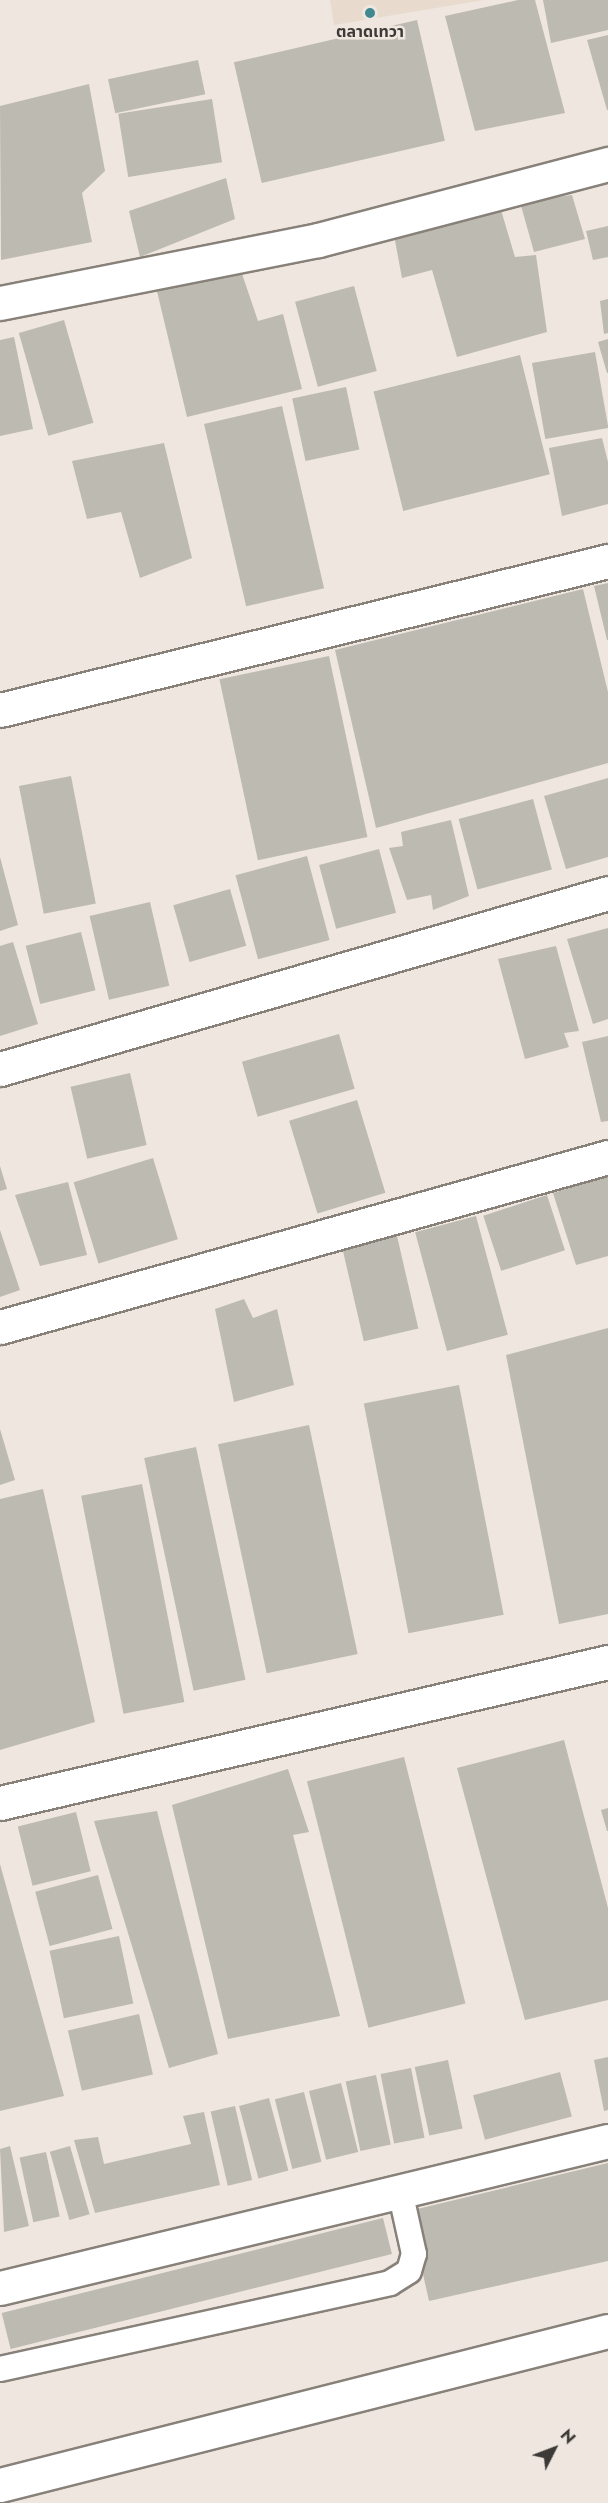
<!DOCTYPE html>
<meta charset="utf-8">
<style>
body{margin:0}
#map{position:relative;width:608px;height:2503px;overflow:hidden;background:#eee6df;font-family:Jost,"Noto Sans Thai",sans-serif}
div>[style]{position:absolute}
.built>*{inset:0;background:#e8dbce}
.building>*{inset:0;background:#bdbab1;transform-origin:0 0}
.roads{filter:drop-shadow(2px 0 #87817a) drop-shadow(-2px 0 #87817a) drop-shadow(0 2px #87817a) drop-shadow(0 -2px #87817a)}
.service>*{height:24px;margin:-12px;padding:0 12px;transform-origin:12px;border-radius:12px;background:#fff}
.minor>*{height:33px;margin:-16.5px;padding:0 16.5px;transform-origin:16.5px;border-radius:16.5px;background:#fff}
.dots>*{width:16px;height:16px;translate:-50% -50%;box-sizing:border-box;border:3px solid #eee6df;border-radius:50%}
span{translate:-50% -50%;white-space:nowrap;text-align:center;line-height:1.15;-webkit-text-stroke:5px #eee6df;paint-order:stroke}
.poi-label{font-size:16px;color:#3c3936;font-weight:700}
.north{position:absolute;left:524px;top:2419px;width:60px;height:60px;-webkit-text-stroke:4px #eee6df;paint-order:stroke;rotate:48deg;font-size:16px;font-weight:700;line-height:24px;text-align:center;color:#3c3936}
.north::after{content:'';display:block;margin:auto;width:21px;height:27px;background:#3c3936;clip-path:polygon(50% 0,100% 100%,50% 72%,0 100%)}
</style>
<div id="map">
<div class="built">
<i style="clip-path:polygon(330px 0,484px 0,334px 25px)"></i>
</div>
<div class="building">
<i style="clip-path:polygon(518px 0,535px 0,565px 113px,475px 131px,445px 16px)"></i>
<i style="clip-path:polygon(543px 0,608px 0,608px 30px,551px 43px)"></i>
<i style="left:417px;top:20px;width:124px;height:188px;rotate:77deg"></i>
<i style="clip-path:polygon(608px 35px,608px 110px,607px 110px,587px 40px)"></i>
<i style="left:198px;top:60px;width:35px;height:92px;rotate:78deg"></i>
<i style="clip-path:polygon(89px 84px,105px 171px,82px 193px,92px 242px,1px 260px,0 106px)"></i>
<i style="left:212px;top:99px;width:64px;height:95px;rotate:81deg"></i>
<i style="clip-path:polygon(226px 178px,235px 219px,140px 257px,129px 211px)"></i>
<i style="clip-path:polygon(572px 195px,585px 239px,534px 252px,520px 202px)"></i>
<i style="clip-path:polygon(501px 210px,515px 257px,536px 255px,547px 332px,457px 357px,432px 270px,402px 278px,393px 230px)"></i>
<i style="clip-path:polygon(608px 226px,608px 257px,593px 260px,586px 231px)"></i>
<i style="clip-path:polygon(239px 265px,258px 321px,283px 314px,302px 389px,187px 417px,156px 287px)"></i>
<i style="left:354px;top:286px;width:88px;height:61px;rotate:75deg"></i>
<i style="clip-path:polygon(608px 299px,608px 333px,604px 334px,600px 301px)"></i>
<i style="left:64px;top:320px;width:107px;height:47px;rotate:74deg"></i>
<i style="clip-path:polygon(14px 337px,33px 429px,0 436px,0 340px)"></i>
<i style="clip-path:polygon(608px 339px,608px 373px,607px 373px,598px 342px)"></i>
<i style="left:595px;top:352px;width:77px;height:64px;rotate:80deg"></i>
<i style="left:520px;top:355px;width:123px;height:151px;rotate:76deg"></i>
<i style="left:346px;top:387px;width:64px;height:55px;rotate:78deg"></i>
<i style="left:282px;top:406px;width:187px;height:80px;rotate:77deg"></i>
<i style="clip-path:polygon(602px 438px,608px 462px,608px 504px,562px 516px,549px 448px)"></i>
<i style="clip-path:polygon(164px 443px,192px 558px,140px 578px,121px 512px,87px 519px,72px 461px)"></i>
<i style="clip-path:polygon(608px 583px,608px 640px,607px 640px,594px 586px)"></i>
<i style="clip-path:polygon(583px 589px,608px 692px,608px 763px,376px 828px,335px 650px)"></i>
<i style="left:329px;top:656px;width:185px;height:112px;rotate:78deg"></i>
<i style="left:71px;top:776px;width:130px;height:53px;rotate:79deg"></i>
<i style="clip-path:polygon(608px 778px,608px 857px,566px 869px,544px 796px)"></i>
<i style="left:533px;top:799px;width:73px;height:77px;rotate:75deg"></i>
<i style="clip-path:polygon(451px 820px,469px 896px,433px 910px,431px 895px,407px 900px,389px 848px,403px 846px,401px 832px)"></i>
<i style="left:379px;top:849px;width:66px;height:62px;rotate:75deg"></i>
<i style="left:307px;top:856px;width:87px;height:74px;rotate:75deg"></i>
<i style="clip-path:polygon(0 857px,18px 925px,0 931px)"></i>
<i style="left:230px;top:889px;width:59px;height:59px;rotate:74deg"></i>
<i style="left:150px;top:902px;width:86px;height:62px;rotate:77deg"></i>
<i style="clip-path:polygon(608px 928px,608px 1019px,593px 1024px,567px 939px)"></i>
<i style="left:81px;top:932px;width:60px;height:57px;rotate:76deg"></i>
<i style="clip-path:polygon(13px 942px,38px 1024px,0 1036px,0 946px)"></i>
<i style="clip-path:polygon(556px 946px,579px 1031px,564px 1033px,569px 1047px,525px 1059px,498px 959px)"></i>
<i style="left:339px;top:1034px;width:57px;height:101px;rotate:74deg"></i>
<i style="clip-path:polygon(608px 1036px,608px 1121px,601px 1122px,582px 1042px)"></i>
<i style="left:130px;top:1073px;width:74px;height:61px;rotate:77deg"></i>
<i style="left:357px;top:1100px;width:97px;height:71px;rotate:73deg"></i>
<i style="left:153px;top:1158px;width:85px;height:83px;rotate:73deg"></i>
<i style="clip-path:polygon(0 1166px,7px 1189px,0 1191px)"></i>
<i style="clip-path:polygon(608px 1176px,608px 1256px,576px 1265px,553px 1193px)"></i>
<i style="clip-path:polygon(68px 1182px,87px 1255px,40px 1266px,15px 1195px)"></i>
<i style="left:547px;top:1195px;width:58px;height:67px;rotate:72deg"></i>
<i style="left:476px;top:1216px;width:123px;height:63px;rotate:75deg"></i>
<i style="clip-path:polygon(0 1230px,20px 1290px,0 1297px)"></i>
<i style="left:397px;top:1236px;width:95px;height:56px;rotate:77deg"></i>
<i style="clip-path:polygon(244px 1299px,253px 1318px,277px 1309px,294px 1385px,234px 1402px,215px 1309px)"></i>
<i style="clip-path:polygon(608px 1328px,608px 1614px,559px 1624px,506px 1355px)"></i>
<i style="left:459px;top:1385px;width:234px;height:97px;rotate:79deg"></i>
<i style="left:309px;top:1425px;width:234px;height:93px;rotate:78deg"></i>
<i style="clip-path:polygon(0 1429px,15px 1480px,0 1485px)"></i>
<i style="left:196px;top:1447px;width:238px;height:53px;rotate:78deg"></i>
<i style="left:142px;top:1484px;width:222px;height:62px;rotate:79deg"></i>
<i style="clip-path:polygon(43px 1489px,95px 1722px,0 1750px,0 1499px)"></i>
<i style="clip-path:polygon(564px 1740px,608px 1908px,608px 2000px,525px 2020px,457px 1768px)"></i>
<i style="left:404px;top:1757px;width:254px;height:100px;rotate:76deg"></i>
<i style="clip-path:polygon(288px 1769px,309px 1832px,293px 1835px,340px 2016px,228px 2039px,172px 1805px)"></i>
<i style="clip-path:polygon(608px 1808px,608px 1831px,607px 1831px,601px 1810px)"></i>
<i style="clip-path:polygon(157px 1811px,218px 2054px,169px 2068px,94px 1821px)"></i>
<i style="left:76px;top:1812px;width:61px;height:60px;rotate:76deg"></i>
<i style="clip-path:polygon(0 1864px,64px 2096px,0 2111px)"></i>
<i style="left:98px;top:1875px;width:56px;height:65px;rotate:75deg"></i>
<i style="left:119px;top:1936px;width:69px;height:71px;rotate:78deg"></i>
<i style="left:139px;top:2014px;width:62px;height:73px;rotate:77deg"></i>
<i style="clip-path:polygon(608px 2057px,608px 2110px,604px 2111px,594px 2060px)"></i>
<i style="left:448px;top:2060px;width:70px;height:34px;rotate:78deg"></i>
<i style="left:411px;top:2068px;width:71px;height:31px;rotate:79deg"></i>
<i style="left:560px;top:2072px;width:46px;height:90px;rotate:75deg"></i>
<i style="left:376px;top:2075px;width:71px;height:31px;rotate:78deg"></i>
<i style="left:341px;top:2083px;width:71px;height:33px;rotate:76deg"></i>
<i style="left:304px;top:2092px;width:72px;height:30px;rotate:76deg"></i>
<i style="left:269px;top:2098px;width:75px;height:31px;rotate:75deg"></i>
<i style="left:235px;top:2106px;width:76px;height:25px;rotate:77deg"></i>
<i style="clip-path:polygon(204px 2112px,220px 2185px,95px 2213px,74px 2140px,98px 2137px,104px 2164px,191px 2144px,183px 2116px)"></i>
<i style="clip-path:polygon(10px 2146px,29px 2226px,4px 2232px,0 2149px)"></i>
<i style="left:70px;top:2146px;width:71px;height:21px;rotate:74deg"></i>
<i style="left:46px;top:2152px;width:66px;height:27px;rotate:78deg"></i>
<i style="clip-path:polygon(608px 2163px,608px 2261px,429px 2301px,409px 2211px)"></i>
<i style="left:383px;top:2218px;width:37px;height:393px;rotate:76deg"></i>
</div>
<div class="roads">
<div class="service">
<i style="left:0;top:2369px;width:399px;rotate:-12.4deg"></i>
<i style="left:390px;top:2283px;width:22px;rotate:-32deg"></i>
<i style="left:409px;top:2271px;width:18px;rotate:-74deg"></i>
<i style="left:414px;top:2254px;width:65px;rotate:-102.5deg"></i>
</div>
<div class="minor">
<i style="left:0;top:303px;width:324px;rotate:-11.2deg"></i>
<i style="left:318px;top:240px;width:300px;rotate:-14.7deg"></i>
<i style="left:0;top:710px;width:626px;rotate:-13.77deg"></i>
<i style="left:0;top:1069px;width:633px;rotate:-16.14deg"></i>
<i style="left:0;top:1327px;width:631px;rotate:-15.62deg"></i>
<i style="left:0;top:1803px;width:624px;rotate:-13.06deg"></i>
<i style="left:0;top:2288px;width:626px;rotate:-13.59deg"></i>
<i style="left:0;top:2485px;width:627px;rotate:-14.21deg"></i>
</div>
</div>
<div class="dots">
<i style="left:370px;top:13px;background:#418891"></i>
</div>
<div class="poi-label">
<span style="left:370px;top:32px">ตลาดเทวา</span>
</div>
<div class="north">N</div>
</div>
